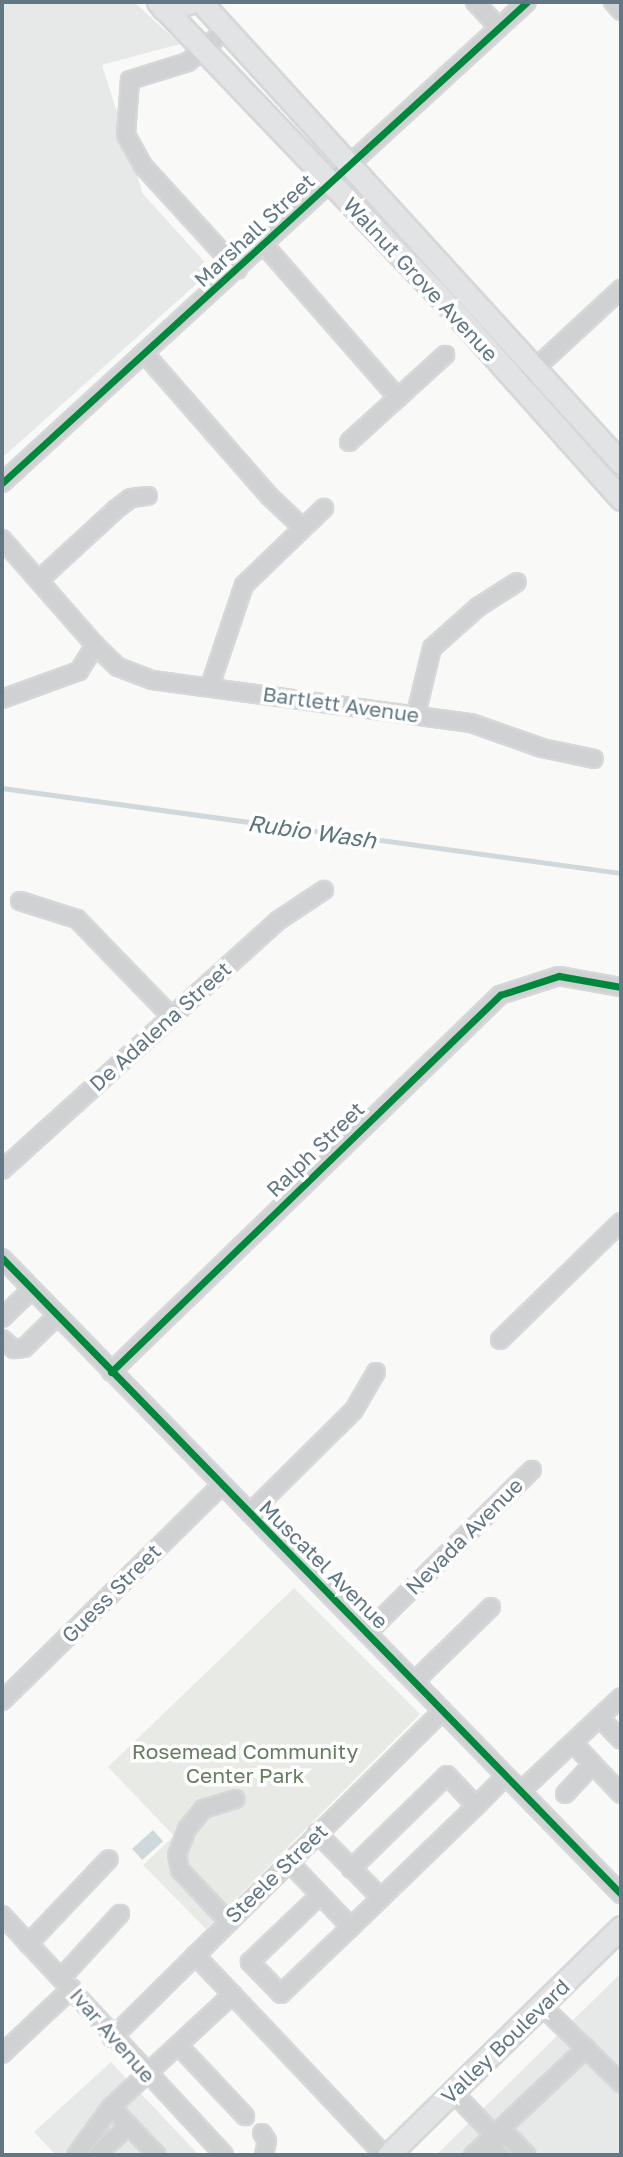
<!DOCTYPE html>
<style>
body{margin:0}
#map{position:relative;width:623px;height:2157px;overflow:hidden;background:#f9f9f8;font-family:"Golos Text",sans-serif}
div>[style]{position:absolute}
.built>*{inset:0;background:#e7e9e9}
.green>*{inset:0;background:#e8ebe5}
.water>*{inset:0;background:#cfd8db;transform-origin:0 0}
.stream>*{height:4.5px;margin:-2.25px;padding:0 2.25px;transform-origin:2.25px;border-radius:2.25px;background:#cfd8db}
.roads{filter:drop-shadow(2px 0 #d6d7d8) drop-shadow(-2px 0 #d6d7d8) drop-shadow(0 2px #d6d7d8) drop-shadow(0 -2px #d6d7d8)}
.minor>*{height:16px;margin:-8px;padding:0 8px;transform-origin:8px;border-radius:8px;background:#cfd1d2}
.major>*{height:21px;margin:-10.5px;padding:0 10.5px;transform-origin:10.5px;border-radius:10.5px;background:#e2e3e4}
.highway>*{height:24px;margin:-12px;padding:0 12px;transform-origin:12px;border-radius:12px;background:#e2e3e4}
.cycleway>*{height:7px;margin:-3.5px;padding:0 3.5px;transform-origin:3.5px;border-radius:3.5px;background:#00873e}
span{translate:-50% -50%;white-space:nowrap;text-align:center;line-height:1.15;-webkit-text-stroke:7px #fff;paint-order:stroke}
.street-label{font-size:21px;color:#627786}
.park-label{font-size:21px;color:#677c61}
.water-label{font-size:23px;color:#5d767e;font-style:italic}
.frame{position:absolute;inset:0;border:4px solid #627786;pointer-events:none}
</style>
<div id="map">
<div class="built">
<i style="clip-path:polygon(2px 2px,134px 2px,180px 44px,102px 65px,143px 194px,212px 270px,2px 458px)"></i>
<i style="clip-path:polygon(621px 1973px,621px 2155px,436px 2155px)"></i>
<i style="clip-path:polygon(111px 2062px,199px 2155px,56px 2155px,34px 2132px)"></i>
</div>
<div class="green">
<i style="clip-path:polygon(294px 1588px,420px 1714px,206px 1929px,143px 1865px,174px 1836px,108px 1767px)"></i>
</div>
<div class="water">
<i style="left:153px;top:1830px;width:15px;height:28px;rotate:48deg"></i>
</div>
<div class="stream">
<i style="left:2px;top:788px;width:625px;rotate:7.82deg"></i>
</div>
<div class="roads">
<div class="minor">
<i style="left:475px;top:2px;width:35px;rotate:47deg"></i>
<i style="left:613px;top:2px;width:12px;rotate:48deg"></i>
<i style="left:227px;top:29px;width:51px;rotate:139.8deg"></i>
<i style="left:188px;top:62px;width:61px;rotate:162.8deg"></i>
<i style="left:130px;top:80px;width:55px;rotate:94.2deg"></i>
<i style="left:126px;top:135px;width:37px;rotate:61deg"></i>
<i style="left:144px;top:167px;width:139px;rotate:47.6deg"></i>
<i style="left:265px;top:246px;width:202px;rotate:48.8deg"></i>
<i style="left:144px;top:353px;width:190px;rotate:48.8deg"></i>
<i style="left:269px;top:496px;width:45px;rotate:43.2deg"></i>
<i style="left:528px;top:375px;width:127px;rotate:-42.8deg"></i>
<i style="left:349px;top:442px;width:130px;rotate:-42.2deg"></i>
<i style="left:2px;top:483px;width:712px;rotate:-42.5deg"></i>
<i style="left:2px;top:539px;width:141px;rotate:48.7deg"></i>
<i style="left:39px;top:580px;width:103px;rotate:-42.6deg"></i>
<i style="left:115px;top:510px;width:20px;rotate:-37deg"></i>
<i style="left:131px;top:498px;width:17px;rotate:-7deg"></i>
<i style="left:210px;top:686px;width:107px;rotate:-71.4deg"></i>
<i style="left:244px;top:585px;width:111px;rotate:-43.9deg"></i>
<i style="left:2px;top:699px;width:82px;rotate:-20deg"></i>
<i style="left:79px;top:671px;width:31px;rotate:-58deg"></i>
<i style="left:95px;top:645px;width:32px;rotate:44deg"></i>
<i style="left:118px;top:667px;width:36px;rotate:21deg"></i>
<i style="left:152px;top:680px;width:322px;rotate:7.7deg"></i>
<i style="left:471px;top:723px;width:75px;rotate:19.4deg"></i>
<i style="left:542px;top:748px;width:53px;rotate:11.9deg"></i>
<i style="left:416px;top:714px;width:68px;rotate:-76.4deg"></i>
<i style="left:432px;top:648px;width:62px;rotate:-41.7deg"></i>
<i style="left:478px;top:607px;width:46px;rotate:-32.7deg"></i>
<i style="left:20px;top:901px;width:60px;rotate:17.5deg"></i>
<i style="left:77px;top:919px;width:135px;rotate:45.9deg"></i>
<i style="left:2px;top:1170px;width:373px;rotate:-42.1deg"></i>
<i style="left:279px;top:920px;width:54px;rotate:-33.7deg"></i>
<i style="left:2px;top:1258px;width:888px;rotate:45.78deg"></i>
<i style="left:2px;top:1318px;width:40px;rotate:-44deg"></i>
<i style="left:2px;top:1339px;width:16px;rotate:40deg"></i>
<i style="left:14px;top:1349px;width:10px;rotate:-6deg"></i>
<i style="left:24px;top:1348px;width:46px;rotate:-44.1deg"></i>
<i style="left:500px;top:1340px;width:169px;rotate:-44.3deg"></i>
<i style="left:111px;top:1372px;width:542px;rotate:-44.1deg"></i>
<i style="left:500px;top:995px;width:62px;rotate:-17.9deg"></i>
<i style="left:559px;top:976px;width:63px;rotate:10.1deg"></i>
<i style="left:250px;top:1513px;width:146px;rotate:-44.7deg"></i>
<i style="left:354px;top:1410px;width:44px;rotate:-59.9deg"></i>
<i style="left:367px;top:1633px;width:232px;rotate:-44.7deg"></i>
<i style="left:415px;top:1681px;width:106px;rotate:-44.2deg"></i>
<i style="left:2px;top:1701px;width:307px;rotate:-44.5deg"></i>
<i style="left:600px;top:1718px;width:30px;rotate:46deg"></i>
<i style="left:573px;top:1743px;width:70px;rotate:46.7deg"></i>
<i style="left:521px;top:1791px;width:137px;rotate:-43.2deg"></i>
<i style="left:565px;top:1794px;width:41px;rotate:-47deg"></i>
<i style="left:476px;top:1806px;width:42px;rotate:-45deg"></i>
<i style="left:317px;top:1833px;width:91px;rotate:45.4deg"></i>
<i style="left:381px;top:1898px;width:42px;rotate:136deg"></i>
<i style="left:289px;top:1862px;width:90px;rotate:46.4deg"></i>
<i style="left:351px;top:1927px;width:97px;rotate:136.3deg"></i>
<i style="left:281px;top:1994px;width:45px;rotate:-134.1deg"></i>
<i style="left:250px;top:1962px;width:97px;rotate:-43.7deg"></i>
<i style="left:351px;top:1869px;width:134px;rotate:-44.4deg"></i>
<i style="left:447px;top:1775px;width:42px;rotate:46.9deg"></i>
<i style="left:476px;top:1806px;width:132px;rotate:135.9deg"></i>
<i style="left:2px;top:1915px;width:327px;rotate:47.2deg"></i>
<i style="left:228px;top:1921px;width:70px;rotate:-133.3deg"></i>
<i style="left:180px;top:1870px;width:15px;rotate:-101deg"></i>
<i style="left:177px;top:1855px;width:28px;rotate:-69deg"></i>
<i style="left:187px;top:1829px;width:26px;rotate:-51deg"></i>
<i style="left:203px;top:1809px;width:34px;rotate:-17deg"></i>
<i style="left:28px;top:1944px;width:117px;rotate:-46.4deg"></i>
<i style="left:195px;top:1955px;width:275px;rotate:46.6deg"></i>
<i style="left:62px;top:1977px;width:86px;rotate:-47.4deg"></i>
<i style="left:541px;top:2005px;width:112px;rotate:44.3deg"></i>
<i style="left:112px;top:2038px;width:465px;rotate:-44.7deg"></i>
<i style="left:178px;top:2045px;width:98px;rotate:46.7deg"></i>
<i style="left:2px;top:2054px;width:96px;rotate:-43.3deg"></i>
<i style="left:453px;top:2092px;width:61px;rotate:46.3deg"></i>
<i style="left:495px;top:2136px;width:14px;rotate:4deg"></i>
<i style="left:509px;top:2137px;width:25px;rotate:45deg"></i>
<i style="left:262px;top:2133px;width:9px;rotate:58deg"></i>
<i style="left:267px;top:2141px;width:14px;rotate:102deg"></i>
<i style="left:495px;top:2136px;width:14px;rotate:94deg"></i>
<i style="left:494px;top:2150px;width:7px;rotate:45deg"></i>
<i style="left:99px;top:2152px;width:40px;rotate:-41deg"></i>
<i style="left:76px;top:2155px;width:59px;rotate:-53.9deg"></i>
<i style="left:157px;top:2155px;width:66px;rotate:-133.8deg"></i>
<i style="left:111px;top:2107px;width:166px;rotate:-42.8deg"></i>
<i style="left:473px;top:2155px;width:156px;rotate:-43.4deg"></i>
</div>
<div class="major">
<i style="left:158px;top:2px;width:421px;rotate:46.3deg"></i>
<i style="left:449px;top:306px;width:259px;rotate:48.3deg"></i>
<i style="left:201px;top:2px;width:624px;rotate:47.66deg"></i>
<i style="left:388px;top:2155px;width:326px;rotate:-44.4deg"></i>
</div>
<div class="highway">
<i style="left:165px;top:8px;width:25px;rotate:-14deg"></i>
</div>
</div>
<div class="cycleway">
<i style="left:2px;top:483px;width:712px;rotate:-42.5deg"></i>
<i style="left:2px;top:1258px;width:888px;rotate:45.78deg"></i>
<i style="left:111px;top:1372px;width:542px;rotate:-44.1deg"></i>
<i style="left:500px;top:995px;width:62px;rotate:-17.9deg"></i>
<i style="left:559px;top:976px;width:63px;rotate:10.1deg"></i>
</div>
<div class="street-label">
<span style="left:254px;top:230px;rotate:-43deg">Marshall Street</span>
<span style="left:421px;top:279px;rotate:47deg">Walnut Grove Avenue</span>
<span style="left:341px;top:704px;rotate:8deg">Bartlett Avenue</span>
<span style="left:160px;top:1026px;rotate:-42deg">De Adalena Street</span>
<span style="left:315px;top:1149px;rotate:-44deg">Ralph Street</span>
<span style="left:464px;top:1536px;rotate:-45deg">Nevada Avenue</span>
<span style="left:324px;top:1564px;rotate:45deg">Muscatel Avenue</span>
<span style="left:111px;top:1593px;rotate:-45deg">Guess Street</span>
<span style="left:276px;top:1873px;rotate:-44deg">Steele Street</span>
<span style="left:113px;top:2035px;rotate:49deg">Ivar Avenue</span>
<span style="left:505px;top:2041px;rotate:-44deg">Valley Boulevard</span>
</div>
<div class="park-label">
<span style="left:245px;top:1763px">Rosemead Community<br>Center Park</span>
</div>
<div class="water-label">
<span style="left:312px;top:831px;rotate:8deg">Rubio Wash</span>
</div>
<div class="frame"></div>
</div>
